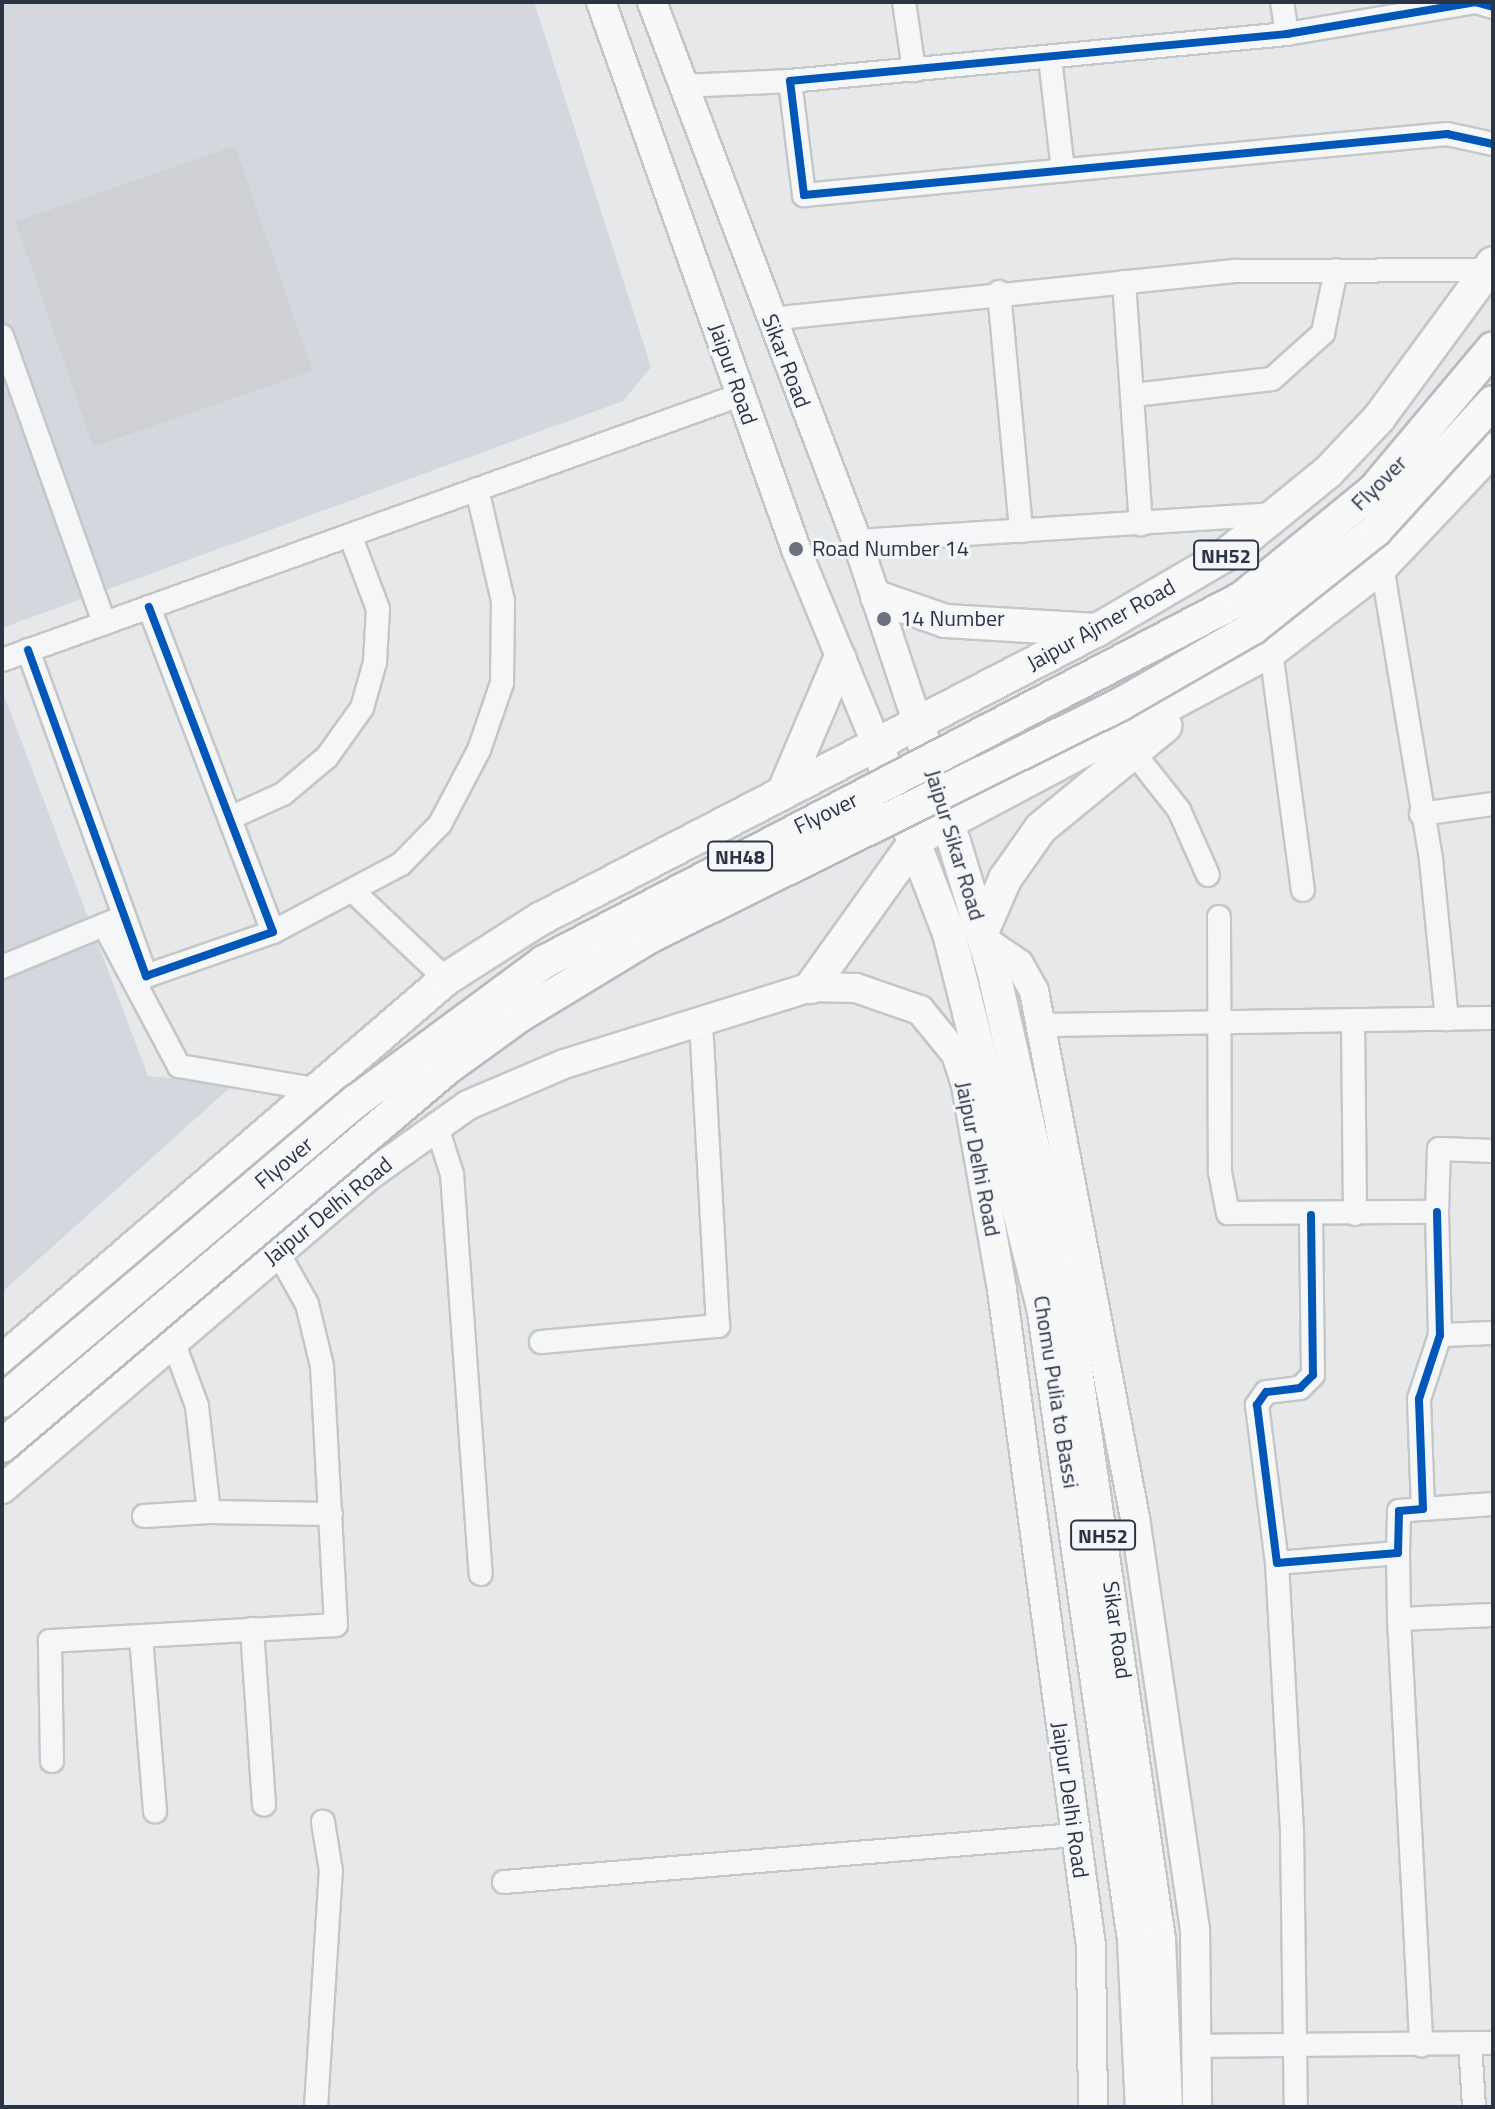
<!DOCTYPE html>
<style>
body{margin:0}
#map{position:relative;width:1495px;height:2109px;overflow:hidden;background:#e6e8ea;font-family:"Titillium Web",sans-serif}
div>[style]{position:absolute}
.built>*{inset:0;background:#d4d7dd}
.building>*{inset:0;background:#ced0d3;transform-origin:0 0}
.roads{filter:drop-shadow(2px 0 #c4c6c8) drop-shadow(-2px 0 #c4c6c8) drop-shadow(0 2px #c4c6c8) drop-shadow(0 -2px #c4c6c8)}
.minor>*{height:22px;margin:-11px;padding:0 11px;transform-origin:11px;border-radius:11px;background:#f5f6f7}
.major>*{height:28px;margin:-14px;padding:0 14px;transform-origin:14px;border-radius:14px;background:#f8f8f8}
.highway>*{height:32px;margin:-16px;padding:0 16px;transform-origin:16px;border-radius:16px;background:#f8f8f8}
.bridges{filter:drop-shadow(2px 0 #b8bbbf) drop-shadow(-2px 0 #b8bbbf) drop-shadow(0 2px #b8bbbf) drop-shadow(0 -2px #b8bbbf)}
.highway-bridge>*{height:32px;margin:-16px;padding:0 16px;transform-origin:16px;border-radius:16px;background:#f8f8f8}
.cycleway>*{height:8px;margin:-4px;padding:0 4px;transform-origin:4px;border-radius:4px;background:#0057b8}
.dots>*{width:22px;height:22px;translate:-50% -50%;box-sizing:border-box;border:4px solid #f4f6f9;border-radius:50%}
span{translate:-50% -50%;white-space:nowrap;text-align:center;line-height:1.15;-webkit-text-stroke:6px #f4f6f9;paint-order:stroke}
.shield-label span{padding:2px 6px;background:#f4f6f9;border:2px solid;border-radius:6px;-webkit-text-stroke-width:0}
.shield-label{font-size:20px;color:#2b3445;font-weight:700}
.street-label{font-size:22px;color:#2b3445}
.poi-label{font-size:22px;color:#2b3445}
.left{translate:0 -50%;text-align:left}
.frame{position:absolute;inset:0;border:4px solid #2b3445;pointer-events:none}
</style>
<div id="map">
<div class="built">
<i style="clip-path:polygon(2px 2px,534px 2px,651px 367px,623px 401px,2px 628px)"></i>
<i style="clip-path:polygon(2px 690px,148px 1076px,233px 1085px,2px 1292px)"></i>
</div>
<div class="building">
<i style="left:235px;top:146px;width:238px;height:232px;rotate:71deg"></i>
</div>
<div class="roads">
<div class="minor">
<i style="left:904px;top:2px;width:69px;rotate:81.6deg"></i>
<i style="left:1282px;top:2px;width:32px;rotate:81deg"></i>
<i style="left:1493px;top:7px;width:18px;rotate:-164deg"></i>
<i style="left:1476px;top:2px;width:192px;rotate:170.4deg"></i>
<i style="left:1287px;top:34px;width:499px;rotate:174.6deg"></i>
<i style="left:790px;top:81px;width:115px;rotate:83deg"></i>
<i style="left:804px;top:195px;width:646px;rotate:-5.42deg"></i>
<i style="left:1447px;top:134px;width:47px;rotate:12.3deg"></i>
<i style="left:1050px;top:58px;width:113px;rotate:83.4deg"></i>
<i style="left:683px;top:86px;width:107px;rotate:-2.7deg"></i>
<i style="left:1124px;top:282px;width:243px;rotate:86deg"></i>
<i style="left:999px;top:292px;width:240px;rotate:84.7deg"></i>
<i style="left:770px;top:319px;width:468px;rotate:-5.9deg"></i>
<i style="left:1236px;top:271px;width:253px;rotate:-0.2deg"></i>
<i style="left:2px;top:336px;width:305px;rotate:70.4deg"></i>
<i style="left:1134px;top:395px;width:139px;rotate:-6.6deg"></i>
<i style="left:1272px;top:379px;width:69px;rotate:-42deg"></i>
<i style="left:1323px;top:333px;width:64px;rotate:-78.3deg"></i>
<i style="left:857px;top:541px;width:420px;rotate:-3.7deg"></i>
<i style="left:1382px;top:566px;width:298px;rotate:80.5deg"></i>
<i style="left:1431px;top:860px;width:160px;rotate:84.3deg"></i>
<i style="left:28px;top:650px;width:347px;rotate:70.1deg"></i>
<i style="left:146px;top:976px;width:134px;rotate:-19.1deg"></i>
<i style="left:273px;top:932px;width:348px;rotate:-110.9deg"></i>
<i style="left:1271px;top:651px;width:241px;rotate:82.4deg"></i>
<i style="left:2px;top:660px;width:784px;rotate:-19.75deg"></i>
<i style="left:1134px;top:753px;width:73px;rotate:51.7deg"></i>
<i style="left:1179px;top:810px;width:71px;rotate:66deg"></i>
<i style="left:1421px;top:814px;width:73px;rotate:-7.9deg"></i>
<i style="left:230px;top:818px;width:58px;rotate:-24.4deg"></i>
<i style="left:283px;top:794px;width:57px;rotate:-40.1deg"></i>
<i style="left:327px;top:757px;width:60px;rotate:-54.5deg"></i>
<i style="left:362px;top:708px;width:48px;rotate:-74.2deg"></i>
<i style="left:375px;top:662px;width:53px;rotate:-86.8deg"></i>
<i style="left:378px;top:609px;width:79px;rotate:-110.7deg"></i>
<i style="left:355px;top:893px;width:125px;rotate:43.4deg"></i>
<i style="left:1219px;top:917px;width:255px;rotate:89.8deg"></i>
<i style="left:1220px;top:1172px;width:42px;rotate:79deg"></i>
<i style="left:1228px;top:1213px;width:209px;rotate:-0.3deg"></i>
<i style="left:1437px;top:1212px;width:63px;rotate:-88.2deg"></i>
<i style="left:1439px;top:1149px;width:54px;rotate:2.1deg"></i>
<i style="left:104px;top:925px;width:160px;rotate:62deg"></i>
<i style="left:179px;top:1066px;width:137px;rotate:9.7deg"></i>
<i style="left:273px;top:932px;width:145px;rotate:-28deg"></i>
<i style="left:401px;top:864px;width:56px;rotate:-45.7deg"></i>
<i style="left:440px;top:824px;width:84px;rotate:-62.2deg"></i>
<i style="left:479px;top:750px;width:71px;rotate:-71.1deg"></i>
<i style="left:502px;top:683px;width:82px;rotate:-89.3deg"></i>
<i style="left:503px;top:601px;width:115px;rotate:-103.1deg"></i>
<i style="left:2px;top:967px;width:123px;rotate:-22.4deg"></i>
<i style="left:1353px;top:1020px;width:194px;rotate:89.4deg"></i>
<i style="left:1042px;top:1025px;width:451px;rotate:-0.9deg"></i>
<i style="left:436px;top:1124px;width:52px;rotate:72.3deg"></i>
<i style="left:452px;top:1174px;width:401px;rotate:85.9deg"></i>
<i style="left:1311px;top:1215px;width:160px;rotate:89.3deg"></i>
<i style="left:1313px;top:1375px;width:18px;rotate:135deg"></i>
<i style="left:1300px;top:1388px;width:34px;rotate:173deg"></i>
<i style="left:1266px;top:1392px;width:16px;rotate:125deg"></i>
<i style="left:1257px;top:1405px;width:159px;rotate:82.8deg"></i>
<i style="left:1277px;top:1563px;width:121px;rotate:-4.7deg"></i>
<i style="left:1398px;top:1553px;width:42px;rotate:-88.6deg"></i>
<i style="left:1399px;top:1511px;width:24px;rotate:-5deg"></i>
<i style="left:1423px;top:1509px;width:110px;rotate:-92.1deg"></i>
<i style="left:1419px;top:1399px;width:67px;rotate:-71.8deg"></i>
<i style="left:1440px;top:1335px;width:123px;rotate:-91.4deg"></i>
<i style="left:1440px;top:1335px;width:53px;rotate:-2.2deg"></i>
<i style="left:541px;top:1342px;width:178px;rotate:-5.2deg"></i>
<i style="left:718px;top:1326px;width:306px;rotate:-93.2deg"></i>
<i style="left:1423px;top:1509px;width:70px;rotate:-4.1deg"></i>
<i style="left:209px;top:1512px;width:122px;rotate:0.9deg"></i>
<i style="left:144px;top:1516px;width:65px;rotate:-3.5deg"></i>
<i style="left:209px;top:1512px;width:107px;rotate:-96.5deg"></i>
<i style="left:197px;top:1406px;width:69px;rotate:-110.3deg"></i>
<i style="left:1398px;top:1553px;width:66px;rotate:89.1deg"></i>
<i style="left:1399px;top:1619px;width:94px;rotate:-2.4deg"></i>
<i style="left:1277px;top:1563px;width:268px;rotate:86.8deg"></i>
<i style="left:1292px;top:1831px;width:276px;rotate:89.2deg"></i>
<i style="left:1399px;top:1619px;width:427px;rotate:87deg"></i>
<i style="left:252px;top:1629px;width:176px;rotate:86.1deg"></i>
<i style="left:141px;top:1637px;width:175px;rotate:85.4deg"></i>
<i style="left:52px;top:1761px;width:120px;rotate:-91deg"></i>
<i style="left:50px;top:1641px;width:286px;rotate:-3.2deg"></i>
<i style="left:336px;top:1625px;width:259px;rotate:-93.1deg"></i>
<i style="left:322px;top:1366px;width:64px;rotate:-103.6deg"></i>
<i style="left:307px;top:1304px;width:61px;rotate:-119.5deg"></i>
<i style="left:504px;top:1882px;width:572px;rotate:-4.71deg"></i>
<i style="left:1470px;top:2043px;width:64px;rotate:86.4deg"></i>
<i style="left:1199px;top:2046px;width:294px;rotate:-0.6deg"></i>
<i style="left:316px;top:2107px;width:236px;rotate:-86.4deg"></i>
<i style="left:331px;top:1871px;width:50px;rotate:-99.3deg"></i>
</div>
<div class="major">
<i style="left:601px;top:2px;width:581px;rotate:70.38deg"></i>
<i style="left:796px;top:549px;width:210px;rotate:67.6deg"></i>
<i style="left:652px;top:2px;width:577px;rotate:69.18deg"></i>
<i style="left:857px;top:541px;width:190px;rotate:71.6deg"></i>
<i style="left:984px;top:940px;width:42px;rotate:34.4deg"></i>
<i style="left:1019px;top:964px;width:31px;rotate:61deg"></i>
<i style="left:1034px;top:991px;width:537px;rotate:79.15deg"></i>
<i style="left:1135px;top:1518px;width:417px;rotate:81.7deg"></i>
<i style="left:1195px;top:1931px;width:176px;rotate:89.3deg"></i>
<i style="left:2px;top:1489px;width:480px;rotate:-40.5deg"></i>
<i style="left:367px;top:1177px;width:124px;rotate:-35.5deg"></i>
<i style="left:468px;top:1105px;width:104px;rotate:-23.1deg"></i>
<i style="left:564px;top:1064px;width:259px;rotate:-17.3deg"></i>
<i style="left:811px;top:987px;width:45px;rotate:1.3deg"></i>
<i style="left:856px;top:988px;width:68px;rotate:19deg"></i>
<i style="left:920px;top:1010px;width:57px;rotate:50.7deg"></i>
<i style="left:956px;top:1054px;width:33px;rotate:72deg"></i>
<i style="left:966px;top:1085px;width:208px;rotate:80deg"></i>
<i style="left:1002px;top:1290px;width:662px;rotate:82.27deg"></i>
<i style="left:1091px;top:1946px;width:161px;rotate:89.3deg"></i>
</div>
<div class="highway">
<i style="left:877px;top:597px;width:72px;rotate:19.4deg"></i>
<i style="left:945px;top:621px;width:152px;rotate:3.4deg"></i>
<i style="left:917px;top:721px;width:259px;rotate:73deg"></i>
<i style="left:993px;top:969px;width:313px;rotate:77.3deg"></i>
<i style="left:1062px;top:1274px;width:673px;rotate:81.71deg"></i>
<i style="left:1159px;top:1940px;width:167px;rotate:87.6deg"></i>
<i style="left:876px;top:743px;width:204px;rotate:69deg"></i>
<i style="left:949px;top:933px;width:391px;rotate:75.9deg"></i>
<i style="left:1044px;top:1312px;width:634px;rotate:81.84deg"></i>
<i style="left:1134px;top:1940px;width:167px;rotate:87.3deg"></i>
<i style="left:786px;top:786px;width:138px;rotate:-67deg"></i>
<i style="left:982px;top:932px;width:58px;rotate:-66.5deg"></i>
<i style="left:1005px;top:879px;width:62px;rotate:-54.8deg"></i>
<i style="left:1041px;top:828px;width:161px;rotate:-39.4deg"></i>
<i style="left:811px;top:987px;width:182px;rotate:-54.4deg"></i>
<i style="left:917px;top:839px;width:401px;rotate:-28deg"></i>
<i style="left:1271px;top:651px;width:140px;rotate:-37.4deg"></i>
<i style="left:1382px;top:566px;width:161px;rotate:-46.5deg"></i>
<i style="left:2px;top:1361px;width:586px;rotate:-40.71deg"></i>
<i style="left:446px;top:979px;width:112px;rotate:-32.6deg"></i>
<i style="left:540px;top:919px;width:628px;rotate:-27.42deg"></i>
<i style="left:1097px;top:630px;width:151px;rotate:-30.3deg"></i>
<i style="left:1227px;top:554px;width:130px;rotate:-39.1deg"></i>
<i style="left:1328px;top:472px;width:74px;rotate:-46.6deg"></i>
<i style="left:1379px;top:418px;width:192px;rotate:-53.7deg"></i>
</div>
</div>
<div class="bridges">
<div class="highway-bridge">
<i style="left:2px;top:1401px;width:464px;rotate:-40.3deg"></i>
<i style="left:356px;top:1101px;width:234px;rotate:-36.5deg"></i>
<i style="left:544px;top:962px;width:787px;rotate:-27.54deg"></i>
<i style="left:1242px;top:598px;width:171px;rotate:-39.3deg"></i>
<i style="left:1374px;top:490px;width:185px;rotate:-50deg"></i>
<i style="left:2px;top:1446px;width:582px;rotate:-40.33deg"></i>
<i style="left:446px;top:1069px;width:90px;rotate:-36deg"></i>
<i style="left:519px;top:1016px;width:152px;rotate:-31.3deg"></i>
<i style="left:649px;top:937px;width:526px;rotate:-26.27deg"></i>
<i style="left:1121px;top:704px;width:152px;rotate:-29.9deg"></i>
<i style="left:1253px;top:628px;width:157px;rotate:-38.5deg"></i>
<i style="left:1376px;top:530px;width:173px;rotate:-47.6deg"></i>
</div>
</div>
<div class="cycleway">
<i style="left:1493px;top:7px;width:18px;rotate:-164deg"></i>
<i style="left:1476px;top:2px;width:192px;rotate:170.4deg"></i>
<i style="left:1287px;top:34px;width:499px;rotate:174.6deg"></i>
<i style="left:790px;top:81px;width:115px;rotate:83deg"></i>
<i style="left:804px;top:195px;width:646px;rotate:-5.42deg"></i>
<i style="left:1447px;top:134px;width:47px;rotate:12.3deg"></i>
<i style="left:28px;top:650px;width:347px;rotate:70.1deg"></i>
<i style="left:146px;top:976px;width:134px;rotate:-19.1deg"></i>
<i style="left:273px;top:932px;width:348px;rotate:-110.9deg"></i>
<i style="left:1311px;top:1215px;width:160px;rotate:89.3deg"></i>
<i style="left:1313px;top:1375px;width:18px;rotate:135deg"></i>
<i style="left:1300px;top:1388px;width:34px;rotate:173deg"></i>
<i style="left:1266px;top:1392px;width:16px;rotate:125deg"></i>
<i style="left:1257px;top:1405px;width:159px;rotate:82.8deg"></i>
<i style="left:1277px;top:1563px;width:121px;rotate:-4.7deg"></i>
<i style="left:1398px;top:1553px;width:42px;rotate:-88.6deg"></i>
<i style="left:1399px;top:1511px;width:24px;rotate:-5deg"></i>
<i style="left:1423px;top:1509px;width:110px;rotate:-92.1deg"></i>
<i style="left:1419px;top:1399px;width:67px;rotate:-71.8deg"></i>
<i style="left:1440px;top:1335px;width:123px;rotate:-91.4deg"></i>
</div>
<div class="dots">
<i style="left:796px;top:549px;background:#6c737f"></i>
<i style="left:884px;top:619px;background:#6c737f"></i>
</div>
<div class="shield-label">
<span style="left:1226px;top:555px">NH52</span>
<span style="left:740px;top:856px">NH48</span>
<span style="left:1103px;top:1535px">NH52</span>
</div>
<div class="street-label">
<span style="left:786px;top:361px;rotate:69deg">Sikar Road</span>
<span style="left:733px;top:374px;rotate:71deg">Jaipur Road</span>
<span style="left:1379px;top:483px;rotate:-45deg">Flyover</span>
<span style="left:1101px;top:625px;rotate:-29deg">Jaipur Ajmer Road</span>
<span style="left:826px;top:813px;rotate:-26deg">Flyover</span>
<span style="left:955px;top:845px;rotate:73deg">Jaipur Sikar Road</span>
<span style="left:978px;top:1159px;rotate:79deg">Jaipur Delhi Road</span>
<span style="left:284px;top:1163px;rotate:-40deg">Flyover</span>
<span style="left:328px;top:1211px;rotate:-39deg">Jaipur Delhi Road</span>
<span style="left:1056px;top:1392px;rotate:81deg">Chomu Pulia to Bassi</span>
<span style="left:1117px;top:1630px;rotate:82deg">Sikar Road</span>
<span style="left:1070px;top:1800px;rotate:82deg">Jaipur Delhi Road</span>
</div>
<div class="poi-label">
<span class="left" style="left:812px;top:549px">Road Number 14</span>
<span class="left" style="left:900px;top:619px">14 Number</span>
</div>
<div class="frame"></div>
</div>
